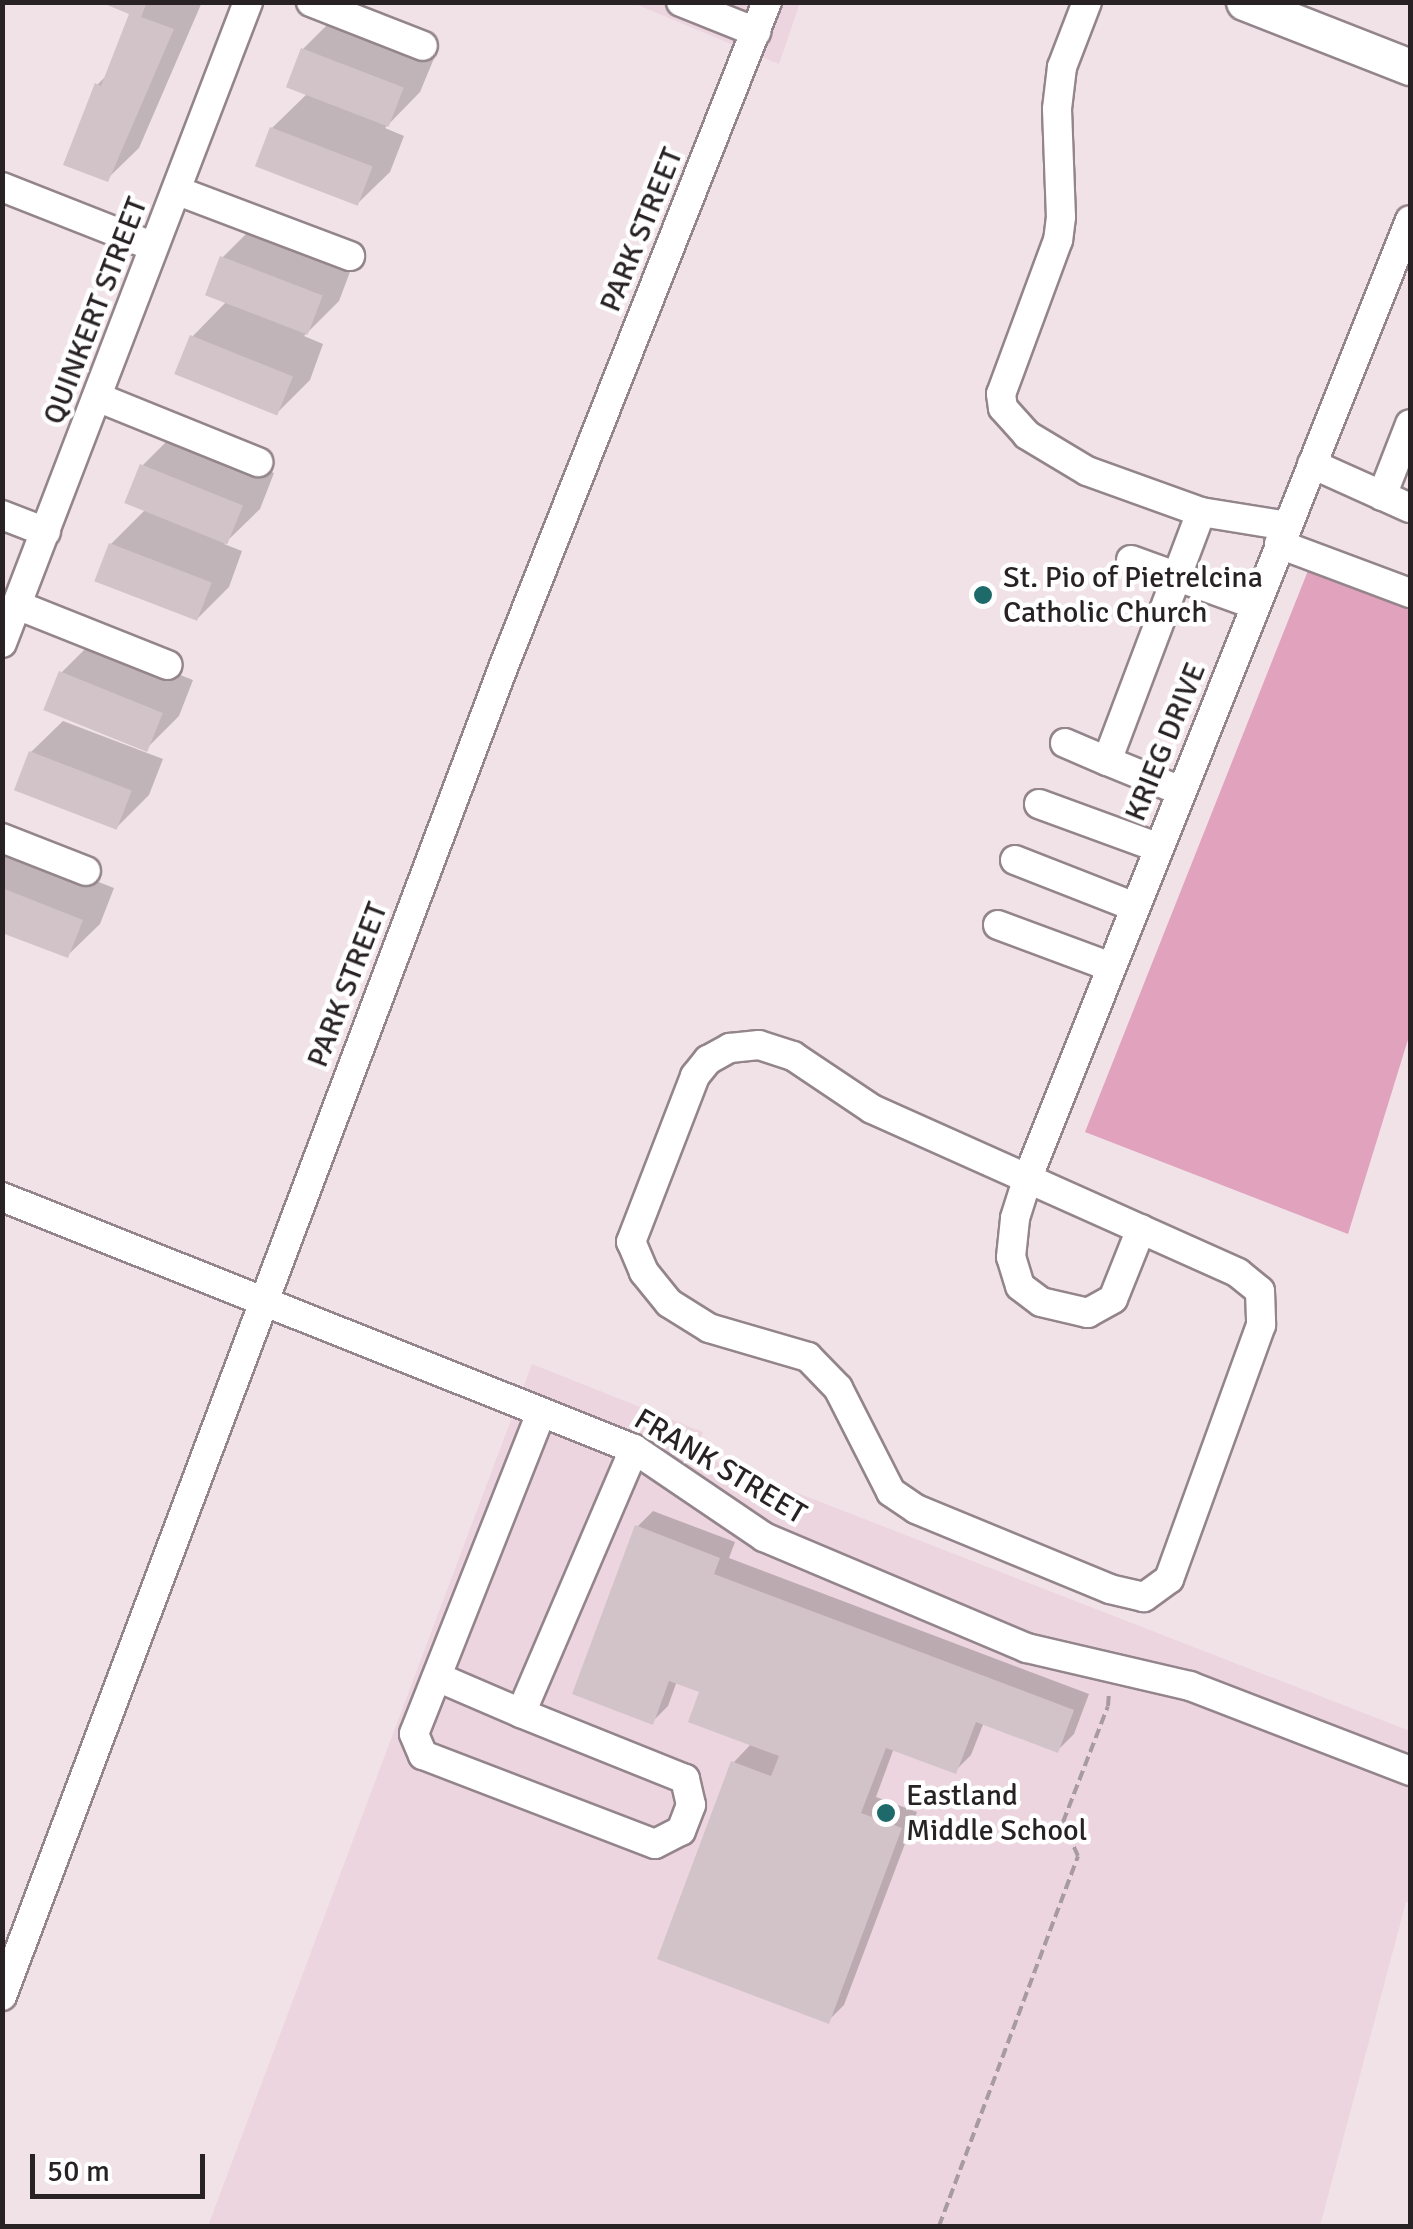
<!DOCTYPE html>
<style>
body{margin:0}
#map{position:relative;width:1413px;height:2229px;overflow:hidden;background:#f1e2e8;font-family:Signika,sans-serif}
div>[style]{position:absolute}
.built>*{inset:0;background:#ecd5de}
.green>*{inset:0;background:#e0a2bd}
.shadow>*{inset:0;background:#0003}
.building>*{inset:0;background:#d2c3c9;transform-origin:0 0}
.path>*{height:4px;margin-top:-2px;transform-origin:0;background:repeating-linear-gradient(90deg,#a79ba0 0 10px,transparent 0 15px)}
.roads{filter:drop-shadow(2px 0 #93858b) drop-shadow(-2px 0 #93858b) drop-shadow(0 2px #93858b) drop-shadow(0 -2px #93858b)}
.minor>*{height:28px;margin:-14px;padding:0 14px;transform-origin:14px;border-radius:14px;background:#fff}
.major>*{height:35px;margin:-17.5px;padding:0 17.5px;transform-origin:17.5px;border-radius:17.5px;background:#fff}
.dots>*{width:28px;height:28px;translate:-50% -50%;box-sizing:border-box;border:5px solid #fff;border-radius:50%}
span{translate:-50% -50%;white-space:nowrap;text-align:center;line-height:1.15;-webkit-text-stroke:9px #fff;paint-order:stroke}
.street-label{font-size:30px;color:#282225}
.poi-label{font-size:30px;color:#282225}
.left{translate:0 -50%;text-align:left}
.frame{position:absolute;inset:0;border:5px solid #282225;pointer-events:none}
.scale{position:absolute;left:30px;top:2154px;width:175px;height:45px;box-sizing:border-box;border:5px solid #282225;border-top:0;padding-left:12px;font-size:30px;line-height:35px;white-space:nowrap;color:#282225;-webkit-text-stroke:8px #fff;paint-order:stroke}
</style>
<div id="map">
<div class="built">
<i style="clip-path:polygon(633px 3px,800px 3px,779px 64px)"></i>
<i style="clip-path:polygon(532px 1364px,703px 1432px,697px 1454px,1410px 1731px,1410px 1903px,1406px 1902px,1320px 2226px,208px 2226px)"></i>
</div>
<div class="green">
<i style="clip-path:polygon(1315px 553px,1410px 588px,1410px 1033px,1348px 1234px,1085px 1132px)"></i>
</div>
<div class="shadow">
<i style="clip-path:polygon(107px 2px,202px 2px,139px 148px,107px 179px,97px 85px,109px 73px,132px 12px)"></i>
<i style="clip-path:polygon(335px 17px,435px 56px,420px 92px,385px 128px,404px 136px,390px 172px,358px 203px,272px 128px,308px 93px,303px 49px)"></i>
<i style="clip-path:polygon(254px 226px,353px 264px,339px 301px,304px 336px,323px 344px,310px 380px,278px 412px,192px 337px,227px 301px,222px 258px)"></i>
<i style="clip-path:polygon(174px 434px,274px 473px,260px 509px,224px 544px,242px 551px,229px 587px,197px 619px,111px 544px,146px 509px,142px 466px)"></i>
<i style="clip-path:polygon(93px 641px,193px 680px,179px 716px,147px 748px,61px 673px)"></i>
<i style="clip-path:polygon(63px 721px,163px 759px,149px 795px,117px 827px,31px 752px)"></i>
<i style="clip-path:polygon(14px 849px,114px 888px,100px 924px,68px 955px,2px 930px,2px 860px)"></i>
<i style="clip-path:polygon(653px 1511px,735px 1542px,729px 1558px,1089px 1694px,1074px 1734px,1058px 1750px,984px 1722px,971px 1755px,955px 1771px,894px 1748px,876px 1797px,917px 1812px,844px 2005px,828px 2021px,660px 1957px,734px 1762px,752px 1743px,702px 1690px,677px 1681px,668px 1706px,652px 1722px,637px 1527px)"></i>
</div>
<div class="building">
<i style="clip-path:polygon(100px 2px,147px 2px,141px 17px,174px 29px,108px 182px,63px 165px,95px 83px,101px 86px,129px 14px)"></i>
<i style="left:301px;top:48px;width:110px;height:42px;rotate:21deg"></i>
<i style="left:270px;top:127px;width:110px;height:42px;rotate:21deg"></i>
<i style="left:220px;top:256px;width:110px;height:42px;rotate:21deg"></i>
<i style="left:190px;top:335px;width:111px;height:42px;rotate:22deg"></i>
<i style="left:140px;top:464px;width:111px;height:42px;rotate:22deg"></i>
<i style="left:109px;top:543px;width:110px;height:41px;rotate:21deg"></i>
<i style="left:59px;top:671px;width:112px;height:42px;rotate:22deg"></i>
<i style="left:29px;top:751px;width:110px;height:42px;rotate:21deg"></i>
<i style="clip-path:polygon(2px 888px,83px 920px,68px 958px,2px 933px)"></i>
<i style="clip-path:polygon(635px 1525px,720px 1558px,714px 1574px,1074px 1710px,1058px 1753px,976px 1722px,956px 1774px,886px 1748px,861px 1813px,902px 1828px,829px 2024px,657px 1959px,731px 1761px,771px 1776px,779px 1756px,688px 1722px,699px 1692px,669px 1681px,653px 1725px,572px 1694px)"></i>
</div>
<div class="path">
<i style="left:939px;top:2226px;width:395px;rotate:-69.4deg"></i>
<i style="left:1078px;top:1856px;width:37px;rotate:-114deg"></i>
<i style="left:1063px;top:1822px;width:124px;rotate:-68.8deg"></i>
<i style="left:1108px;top:1706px;width:13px;rotate:-86deg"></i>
</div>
<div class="roads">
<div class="minor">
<i style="left:311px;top:2px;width:120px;rotate:21.4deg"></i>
<i style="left:681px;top:2px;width:81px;rotate:21.8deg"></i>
<i style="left:1087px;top:2px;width:70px;rotate:111deg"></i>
<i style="left:1062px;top:67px;width:42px;rotate:96.8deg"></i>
<i style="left:1057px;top:109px;width:108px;rotate:87.9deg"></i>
<i style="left:1061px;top:217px;width:23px;rotate:97deg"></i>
<i style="left:1058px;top:240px;width:164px;rotate:110.3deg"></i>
<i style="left:1001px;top:394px;width:14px;rotate:82deg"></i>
<i style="left:1003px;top:408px;width:36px;rotate:48deg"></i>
<i style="left:1027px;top:435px;width:70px;rotate:31deg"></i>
<i style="left:1087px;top:471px;width:121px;rotate:19.8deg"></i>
<i style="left:1201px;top:512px;width:87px;rotate:9.2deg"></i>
<i style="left:2px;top:187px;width:163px;rotate:21.5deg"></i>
<i style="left:178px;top:191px;width:184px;rotate:20.7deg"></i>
<i style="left:97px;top:397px;width:174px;rotate:22deg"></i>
<i style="left:1312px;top:464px;width:107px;rotate:24.2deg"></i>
<i style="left:1382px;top:496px;width:77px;rotate:-68.7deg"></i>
<i style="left:2px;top:515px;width:47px;rotate:21.1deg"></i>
<i style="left:1279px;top:544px;width:140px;rotate:20.5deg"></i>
<i style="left:1131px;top:560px;width:132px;rotate:19.9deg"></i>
<i style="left:17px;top:605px;width:162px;rotate:21.7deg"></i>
<i style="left:2px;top:643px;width:687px;rotate:-69deg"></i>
<i style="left:1065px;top:743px;width:46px;rotate:23.2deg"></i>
<i style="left:1181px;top:791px;width:80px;rotate:-157.9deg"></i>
<i style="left:1107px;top:761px;width:266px;rotate:-69.3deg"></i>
<i style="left:1039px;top:804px;width:128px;rotate:20.1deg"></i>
<i style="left:2px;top:838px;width:90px;rotate:21.4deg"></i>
<i style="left:1015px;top:860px;width:129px;rotate:21.4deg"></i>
<i style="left:998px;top:925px;width:121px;rotate:20.4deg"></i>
<i style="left:759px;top:1045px;width:36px;rotate:18deg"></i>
<i style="left:793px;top:1056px;width:95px;rotate:33.9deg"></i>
<i style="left:872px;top:1109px;width:401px;rotate:24.1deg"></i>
<i style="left:1238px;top:1273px;width:28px;rotate:39deg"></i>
<i style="left:1260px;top:1291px;width:34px;rotate:88deg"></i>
<i style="left:1261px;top:1325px;width:270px;rotate:109.9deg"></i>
<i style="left:1169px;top:1579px;width:31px;rotate:144deg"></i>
<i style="left:1144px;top:1597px;width:35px;rotate:-167deg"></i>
<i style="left:1110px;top:1589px;width:210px;rotate:-157.6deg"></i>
<i style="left:916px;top:1509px;width:30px;rotate:-146deg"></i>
<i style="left:891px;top:1492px;width:117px;rotate:-117deg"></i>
<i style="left:838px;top:1388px;width:43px;rotate:-134.1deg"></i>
<i style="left:808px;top:1357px;width:103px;rotate:-163.7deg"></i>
<i style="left:709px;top:1328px;width:47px;rotate:-148deg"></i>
<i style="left:669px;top:1303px;width:40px;rotate:-129deg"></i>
<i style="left:644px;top:1272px;width:33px;rotate:-113deg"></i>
<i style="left:631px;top:1242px;width:178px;rotate:-68.9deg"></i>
<i style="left:695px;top:1076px;width:21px;rotate:-51deg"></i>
<i style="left:708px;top:1060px;width:25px;rotate:-29deg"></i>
<i style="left:730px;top:1048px;width:29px;rotate:-6deg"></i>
<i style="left:2px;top:1197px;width:680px;rotate:21.74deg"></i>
<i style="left:634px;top:1449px;width:157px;rotate:34.1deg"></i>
<i style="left:764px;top:1537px;width:285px;rotate:22.9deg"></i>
<i style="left:1027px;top:1648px;width:167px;rotate:13.1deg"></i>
<i style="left:1190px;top:1686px;width:236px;rotate:21.1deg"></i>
<i style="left:1141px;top:1229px;width:75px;rotate:111.8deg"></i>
<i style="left:1113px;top:1299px;width:29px;rotate:151deg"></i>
<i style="left:1088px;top:1313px;width:48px;rotate:-166.8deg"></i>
<i style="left:1041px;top:1302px;width:26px;rotate:-143deg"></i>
<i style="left:1020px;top:1286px;width:30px;rotate:-107deg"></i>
<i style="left:1011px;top:1257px;width:39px;rotate:-84deg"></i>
<i style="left:1015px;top:1218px;width:43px;rotate:-72.4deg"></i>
<i style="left:1028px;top:1177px;width:1030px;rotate:-68.24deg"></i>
<i style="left:541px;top:1413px;width:345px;rotate:111.6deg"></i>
<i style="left:414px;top:1734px;width:23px;rotate:67deg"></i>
<i style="left:423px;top:1755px;width:248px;rotate:21deg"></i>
<i style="left:655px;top:1844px;width:29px;rotate:-27deg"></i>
<i style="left:681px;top:1831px;width:28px;rotate:-69deg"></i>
<i style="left:691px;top:1805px;width:27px;rotate:-103deg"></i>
<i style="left:685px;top:1779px;width:177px;rotate:-158.1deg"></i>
<i style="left:521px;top:1713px;width:287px;rotate:-66.8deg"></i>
<i style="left:437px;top:1677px;width:91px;rotate:23.2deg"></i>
<i style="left:2px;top:1996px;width:1419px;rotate:-69.33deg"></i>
<i style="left:503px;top:668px;width:716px;rotate:-68.38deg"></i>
</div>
<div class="major">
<i style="left:1244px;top:2px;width:178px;rotate:21.4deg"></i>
</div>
</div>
<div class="dots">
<i style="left:983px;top:595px;background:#1e6a6a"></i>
<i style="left:886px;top:1813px;background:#1e6a6a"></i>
</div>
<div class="street-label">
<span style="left:642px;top:230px;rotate:-68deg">PARK STREET</span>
<span style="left:96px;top:311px;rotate:-69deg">QUINKERT STREET</span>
<span style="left:1166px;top:742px;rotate:-68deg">KRIEG DRIVE</span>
<span style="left:348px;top:985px;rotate:-69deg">PARK STREET</span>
<span style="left:720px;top:1467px;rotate:31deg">FRANK STREET</span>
</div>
<div class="poi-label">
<span class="left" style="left:1003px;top:595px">St. Pio of Pietrelcina<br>Catholic Church</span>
<span class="left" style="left:906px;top:1813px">Eastland<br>Middle School</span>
</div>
<div class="frame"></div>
<div class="scale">50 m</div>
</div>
